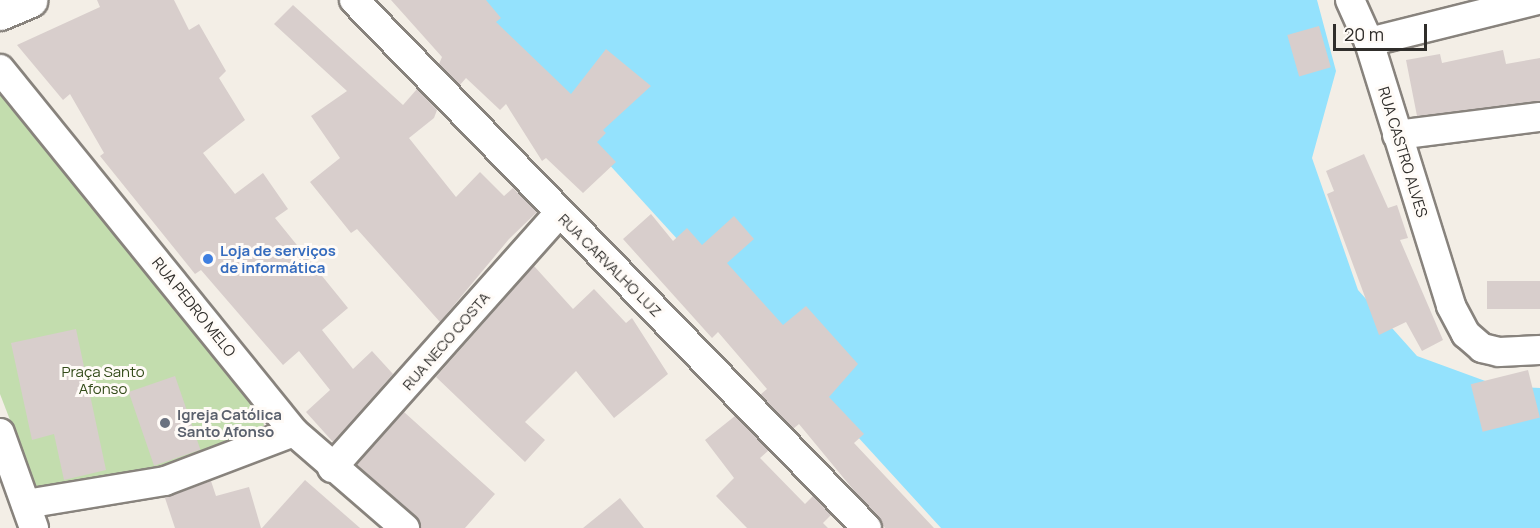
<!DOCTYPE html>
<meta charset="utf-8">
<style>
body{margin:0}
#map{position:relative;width:1540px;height:528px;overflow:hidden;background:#f3eee6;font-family:Manrope,sans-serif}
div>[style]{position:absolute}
.green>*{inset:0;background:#c3ddae}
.water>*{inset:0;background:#94e2fd}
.building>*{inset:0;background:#d8cecc;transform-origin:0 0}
.roads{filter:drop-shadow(2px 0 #88837d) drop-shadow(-2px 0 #88837d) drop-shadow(0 2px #88837d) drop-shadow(0 -2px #88837d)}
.street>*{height:28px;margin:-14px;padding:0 14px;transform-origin:14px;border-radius:14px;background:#fff}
.secondary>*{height:33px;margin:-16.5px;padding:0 16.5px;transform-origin:16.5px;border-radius:16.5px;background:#fff}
.dots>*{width:16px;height:16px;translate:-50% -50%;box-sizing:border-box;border:3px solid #fffbf7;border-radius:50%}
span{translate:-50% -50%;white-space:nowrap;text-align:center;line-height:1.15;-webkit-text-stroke:6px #fffbf7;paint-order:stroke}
.street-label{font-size:15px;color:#302e2b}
.shop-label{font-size:15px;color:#366cbe;font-weight:700}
.left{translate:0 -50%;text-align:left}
.park-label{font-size:15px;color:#334b19}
.worship-label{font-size:15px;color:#5b616d;font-weight:700}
.scale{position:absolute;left:1333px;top:24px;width:94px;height:27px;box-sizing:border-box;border:3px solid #302e2b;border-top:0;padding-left:8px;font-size:18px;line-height:21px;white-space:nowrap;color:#302e2b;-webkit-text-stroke:4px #fffbf7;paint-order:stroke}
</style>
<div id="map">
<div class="green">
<i style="clip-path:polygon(0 90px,262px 413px,264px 426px,256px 439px,164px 474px,37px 490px,0 394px)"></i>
</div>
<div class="water">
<i style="clip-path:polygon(444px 0,1317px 0,1336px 71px,1312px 158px,1358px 290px,1417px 356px,1499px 386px,1540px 388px,1540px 528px,941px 528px,585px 138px)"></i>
</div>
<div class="building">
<i style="clip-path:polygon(97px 0,174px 0,189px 30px,199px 24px,226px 71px,219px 78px,245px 120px,203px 153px,235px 194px,263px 173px,288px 209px,275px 218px,348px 308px,322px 330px,353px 369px,372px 351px,393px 374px,333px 442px,306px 412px,330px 390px,299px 351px,283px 365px,201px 270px,195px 274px,100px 156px,104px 153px,70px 94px,63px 100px,17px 45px,100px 7px)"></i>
<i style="clip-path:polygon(391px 0,486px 0,501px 18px,496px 22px,571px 94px,606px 49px,651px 86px,603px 130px,606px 133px,597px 142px,616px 162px,583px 193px,546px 158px,542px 161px,506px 104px,500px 110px,466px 78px,460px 85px,439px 64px,442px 57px)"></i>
<i style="clip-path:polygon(293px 5px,403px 105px,417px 89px,437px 110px,434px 118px,409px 138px,456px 197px,480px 172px,504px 196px,513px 188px,537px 212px,509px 239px,440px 322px,357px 229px,351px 233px,310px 182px,340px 158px,311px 116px,347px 91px,274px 24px)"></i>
<i style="left:1319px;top:26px;width:43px;height:33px;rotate:74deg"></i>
<i style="clip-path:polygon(1503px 50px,1506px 64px,1540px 58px,1540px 101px,1417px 116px,1406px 60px,1440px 54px,1442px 63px)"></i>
<i style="clip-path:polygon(1364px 154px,1388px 208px,1397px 205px,1408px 238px,1400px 240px,1443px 340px,1422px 351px,1406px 322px,1379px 335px,1327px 194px,1334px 191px,1326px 171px)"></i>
<i style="clip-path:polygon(651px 214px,673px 241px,687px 228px,702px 245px,734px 216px,754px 239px,727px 263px,783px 325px,806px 306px,858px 364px,829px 397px,864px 434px,854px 443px,934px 528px,885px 528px,799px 424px,793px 429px,760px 395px,767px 389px,718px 332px,712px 338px,623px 239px)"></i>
<i style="clip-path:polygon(534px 266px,573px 309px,594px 289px,626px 323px,632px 318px,668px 374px,614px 418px,576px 371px,525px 422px,545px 440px,525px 462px,436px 377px)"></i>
<i style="left:1540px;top:281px;width:28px;height:53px;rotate:90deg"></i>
<i style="clip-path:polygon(76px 329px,106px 470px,64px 480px,54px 434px,32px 440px,11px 343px)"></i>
<i style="left:1528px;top:370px;width:49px;height:59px;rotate:76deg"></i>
<i style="left:175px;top:376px;width:78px;height:49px;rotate:71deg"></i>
<i style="clip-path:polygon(404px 412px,495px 494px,465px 528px,421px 528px,416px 516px,357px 465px)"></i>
<i style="clip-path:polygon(735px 416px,769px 450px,760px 458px,805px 504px,813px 496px,831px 515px,823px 523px,828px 528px,747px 528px,716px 496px,734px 478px,705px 440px)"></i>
<i style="clip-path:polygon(305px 480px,360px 528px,262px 528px)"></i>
<i style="clip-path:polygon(211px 481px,216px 496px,249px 487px,261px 528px,175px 528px,165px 498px)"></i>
<i style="clip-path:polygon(620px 498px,644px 528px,583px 528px)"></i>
</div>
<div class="roads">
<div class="street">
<i style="left:354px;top:0;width:736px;rotate:45.83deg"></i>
<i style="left:1350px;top:0;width:46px;rotate:65.7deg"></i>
<i style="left:1369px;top:42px;width:276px;rotate:72.7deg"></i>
<i style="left:1451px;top:306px;width:32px;rotate:62deg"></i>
<i style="left:1466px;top:334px;width:21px;rotate:41deg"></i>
<i style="left:1482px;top:348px;width:17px;rotate:13deg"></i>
<i style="left:1499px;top:352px;width:41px;rotate:-2.8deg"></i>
<i style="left:1369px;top:42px;width:174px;rotate:-14deg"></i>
<i style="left:0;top:69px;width:467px;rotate:51deg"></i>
<i style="left:294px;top:432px;width:147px;rotate:40.9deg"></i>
<i style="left:1397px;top:135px;width:144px;rotate:-7.2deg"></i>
<i style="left:0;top:433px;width:101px;rotate:70.3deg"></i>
<i style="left:332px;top:468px;width:341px;rotate:-48.3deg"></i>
<i style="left:26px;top:504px;width:141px;rotate:-9.4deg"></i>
<i style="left:165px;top:481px;width:138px;rotate:-20.8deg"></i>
</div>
<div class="secondary">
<i style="left:0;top:13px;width:33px;rotate:-23deg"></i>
</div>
</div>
<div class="dots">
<i style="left:208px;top:259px;background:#3f7fe0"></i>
<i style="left:165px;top:423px;background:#6b7280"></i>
</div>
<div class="street-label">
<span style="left:1403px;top:152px;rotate:73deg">RUA CASTRO ALVES</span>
<span style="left:610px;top:265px;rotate:45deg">RUA CARVALHO LUZ</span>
<span style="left:194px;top:307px;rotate:51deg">RUA PEDRO MELO</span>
<span style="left:446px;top:341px;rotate:-49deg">RUA NECO COSTA</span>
</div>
<div class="shop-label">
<span class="left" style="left:220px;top:259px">Loja de serviços<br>de informática</span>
</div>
<div class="park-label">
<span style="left:103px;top:380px">Praça Santo<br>Afonso</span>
</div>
<div class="worship-label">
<span class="left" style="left:177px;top:423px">Igreja Católica<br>Santo Afonso</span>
</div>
<div class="scale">20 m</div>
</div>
